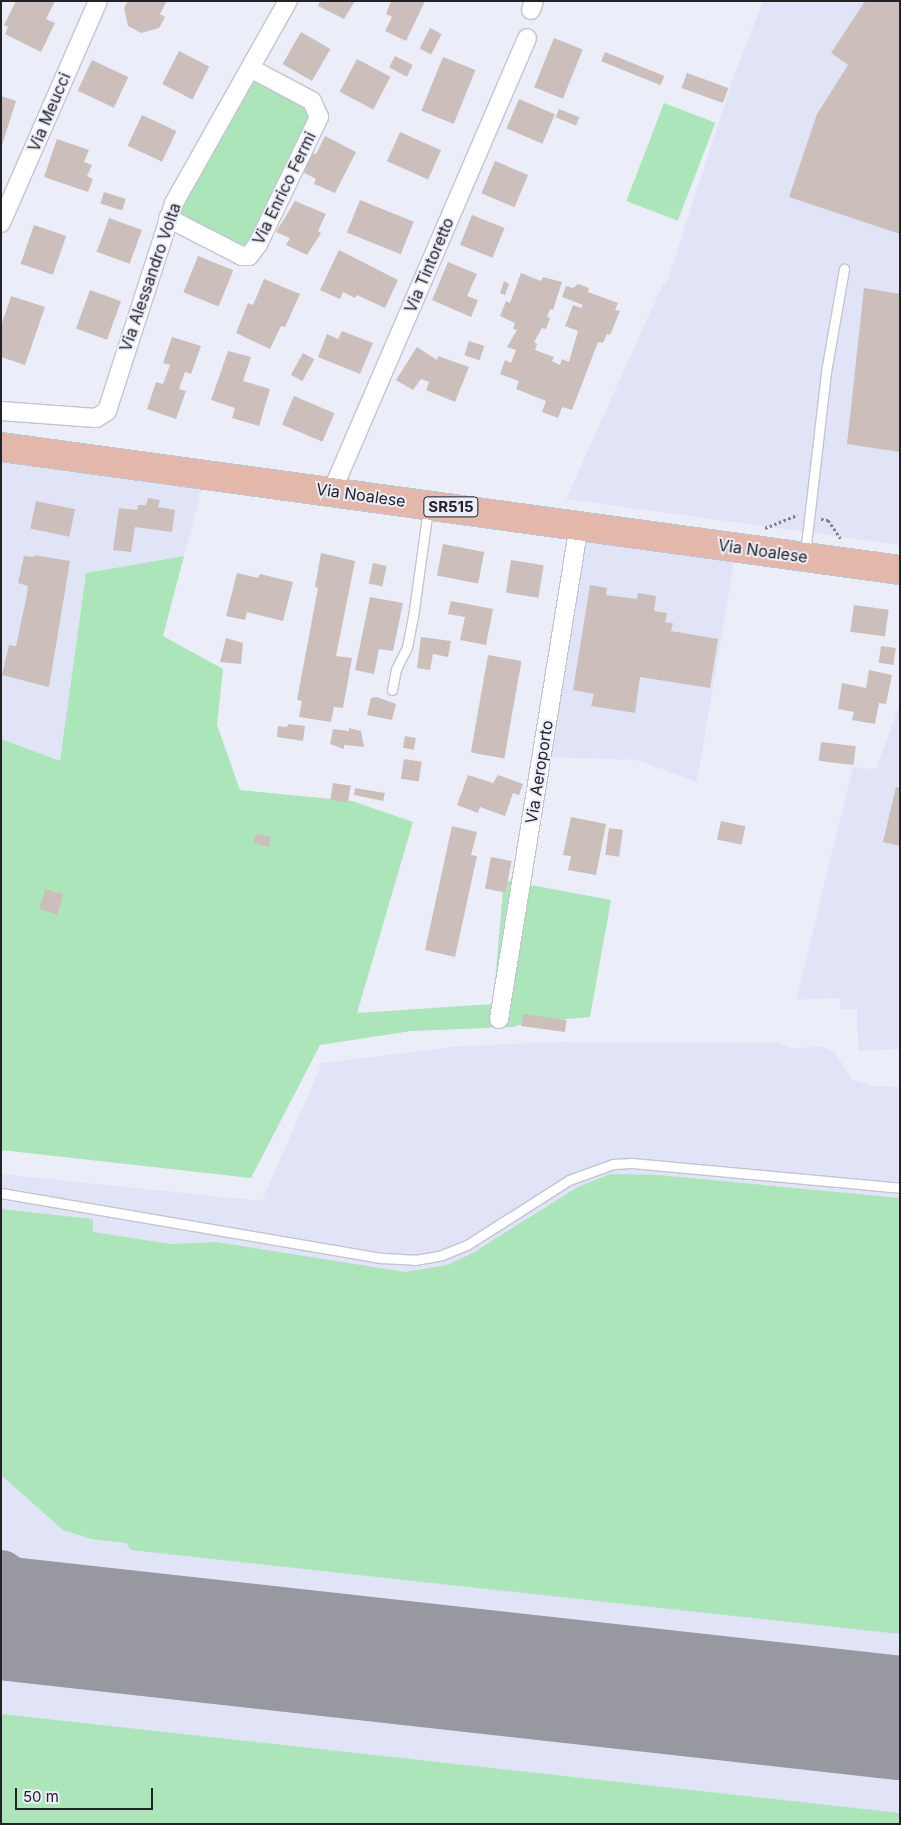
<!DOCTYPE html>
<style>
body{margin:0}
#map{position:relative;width:901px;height:1825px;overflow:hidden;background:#ebedf8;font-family:Inter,sans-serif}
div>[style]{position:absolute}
.built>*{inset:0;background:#e1e4f7}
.green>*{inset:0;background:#ace5ba;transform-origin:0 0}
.taxiway>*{height:50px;margin:-25px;padding:0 25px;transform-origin:25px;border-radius:25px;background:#9898a0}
.runway>*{height:124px;margin:-62px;padding:0 62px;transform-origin:62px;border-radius:62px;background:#9898a0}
.building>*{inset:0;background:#ccbfbb;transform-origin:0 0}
.path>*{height:3px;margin-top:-1.5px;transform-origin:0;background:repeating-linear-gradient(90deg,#7f8087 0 2.5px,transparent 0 5px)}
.roads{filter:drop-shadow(1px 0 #c3c4d0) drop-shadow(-1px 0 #c3c4d0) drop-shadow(0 1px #c3c4d0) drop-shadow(0 -1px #c3c4d0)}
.service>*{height:9px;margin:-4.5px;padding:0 4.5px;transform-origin:4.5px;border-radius:4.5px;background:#fff}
.minor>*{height:18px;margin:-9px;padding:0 9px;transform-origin:9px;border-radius:9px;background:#fff}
.primary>*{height:28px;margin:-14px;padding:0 14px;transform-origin:14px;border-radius:14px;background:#e3b7aa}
span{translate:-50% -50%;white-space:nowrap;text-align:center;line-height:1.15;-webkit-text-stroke:4px #ebedf8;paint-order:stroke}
.shield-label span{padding:1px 4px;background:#ebedf8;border:1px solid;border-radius:4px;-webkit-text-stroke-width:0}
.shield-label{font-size:15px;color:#232327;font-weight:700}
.street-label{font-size:16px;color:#232327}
.frame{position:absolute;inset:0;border:2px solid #232327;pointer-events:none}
.scale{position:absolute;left:15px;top:1788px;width:138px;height:22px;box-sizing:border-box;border:2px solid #232327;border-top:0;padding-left:6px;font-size:15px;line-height:18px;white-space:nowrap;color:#232327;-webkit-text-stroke:4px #ebedf8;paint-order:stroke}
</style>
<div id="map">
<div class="built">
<i style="clip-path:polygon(763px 1px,900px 1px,900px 545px,566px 499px,663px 284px,666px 285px,734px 76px)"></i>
<i style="clip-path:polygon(1px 462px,202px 489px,184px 556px,86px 573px,60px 762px,1px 739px)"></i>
<i style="clip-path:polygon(566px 538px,734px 562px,697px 782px,637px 760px,538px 757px)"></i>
<i style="clip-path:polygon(900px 704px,900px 1049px,858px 1051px,857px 1009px,840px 1009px,840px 998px,796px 1000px,853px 767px,876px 769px)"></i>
<i style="clip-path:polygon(560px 1042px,778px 1043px,792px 1048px,822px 1047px,834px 1051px,852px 1079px,873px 1086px,900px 1087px,900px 1824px,1px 1824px,1px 1174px,262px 1201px,322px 1063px,462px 1046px)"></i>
</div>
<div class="green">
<i style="clip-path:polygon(252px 74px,310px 107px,312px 116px,247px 245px,241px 252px,175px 216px)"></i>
<i style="left:664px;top:103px;width:55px;height:105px;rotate:21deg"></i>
<i style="clip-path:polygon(184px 556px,163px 636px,223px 669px,217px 725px,240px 790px,352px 801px,413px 822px,357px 1013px,493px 1004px,504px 880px,611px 900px,590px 1017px,530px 1022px,512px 1027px,411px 1031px,320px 1045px,251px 1178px,1px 1150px,1px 739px,60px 761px,86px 573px)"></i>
<i style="clip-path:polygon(610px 1174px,658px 1175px,900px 1198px,900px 1634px,131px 1550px,126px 1543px,91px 1539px,63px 1530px,1px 1475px,1px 1209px,93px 1219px,93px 1232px,171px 1244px,217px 1242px,405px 1272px,447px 1265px,471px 1254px,578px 1187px)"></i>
<i style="clip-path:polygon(1px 1714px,900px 1813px,900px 1824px,1px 1824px)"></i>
</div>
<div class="taxiway">
<i style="left:1px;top:1575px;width:41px;rotate:36deg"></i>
<i style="left:34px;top:1599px;width:89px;rotate:21.1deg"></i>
</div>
<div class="runway">
<i style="left:1px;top:1618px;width:905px;rotate:6.35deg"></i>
</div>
<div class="building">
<i style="clip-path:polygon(16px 1px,55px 1px,46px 19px,55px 23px,41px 52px,5px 34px,8px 27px,4px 25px)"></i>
<i style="clip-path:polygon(128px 1px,167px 1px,160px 14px,165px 17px,159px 28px,141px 33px,128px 26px,124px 8px)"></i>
<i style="clip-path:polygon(320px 1px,355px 1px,344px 19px,318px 6px)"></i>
<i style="clip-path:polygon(391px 1px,425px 1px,406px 41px,385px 31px,392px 17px,386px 14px)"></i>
<i style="clip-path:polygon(865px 1px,900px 1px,900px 234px,789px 197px,817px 114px,848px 65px,831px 53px)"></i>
<i style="left:430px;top:28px;width:13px;height:23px;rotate:27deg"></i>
<i style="left:301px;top:32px;width:34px;height:37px;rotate:30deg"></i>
<i style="left:554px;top:38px;width:31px;height:53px;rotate:22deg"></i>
<i style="left:179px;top:51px;width:34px;height:37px;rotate:27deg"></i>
<i style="left:605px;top:52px;width:64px;height:10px;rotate:22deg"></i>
<i style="left:395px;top:56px;width:20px;height:13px;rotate:27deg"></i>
<i style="left:443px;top:57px;width:35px;height:58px;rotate:22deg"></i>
<i style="left:357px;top:59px;width:38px;height:37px;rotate:28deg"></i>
<i style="left:92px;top:60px;width:40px;height:34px;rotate:25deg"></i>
<i style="left:687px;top:73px;width:44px;height:16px;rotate:20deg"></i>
<i style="clip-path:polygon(1px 96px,16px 101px,2px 145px,1px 145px)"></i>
<i style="left:519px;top:99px;width:39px;height:32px;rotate:23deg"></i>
<i style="left:559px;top:109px;width:22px;height:9px;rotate:22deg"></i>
<i style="left:142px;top:115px;width:38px;height:34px;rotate:25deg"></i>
<i style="left:400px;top:132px;width:45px;height:32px;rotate:24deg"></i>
<i style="clip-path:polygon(325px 136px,356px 152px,335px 193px,314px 184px,316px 179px,301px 171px,310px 153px,316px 154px)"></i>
<i style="clip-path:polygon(57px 139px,89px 150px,84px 162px,92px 165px,87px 176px,93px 179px,88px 192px,44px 177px)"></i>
<i style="left:495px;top:161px;width:36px;height:35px;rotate:23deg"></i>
<i style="left:104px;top:192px;width:23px;height:12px;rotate:18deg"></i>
<i style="left:360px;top:200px;width:58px;height:35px;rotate:22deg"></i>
<i style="clip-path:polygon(295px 201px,326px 214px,318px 231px,321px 233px,307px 255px,286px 245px,290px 238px,276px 232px)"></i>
<i style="left:472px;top:215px;width:35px;height:32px;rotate:22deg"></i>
<i style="left:109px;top:218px;width:35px;height:36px;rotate:20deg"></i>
<i style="left:34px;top:225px;width:34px;height:41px;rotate:19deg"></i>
<i style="clip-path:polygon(339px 250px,398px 280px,385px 308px,357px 295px,355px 298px,343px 292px,340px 299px,320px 290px)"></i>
<i style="left:198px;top:256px;width:38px;height:39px;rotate:22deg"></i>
<i style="clip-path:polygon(448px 262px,477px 274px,467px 296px,478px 300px,471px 317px,432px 300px)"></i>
<i style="clip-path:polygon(521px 273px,541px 281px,543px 277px,562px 282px,553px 310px,550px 309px,547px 317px,550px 318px,546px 329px,542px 328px,534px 342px,537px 344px,535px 350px,554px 357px,552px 361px,560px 365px,562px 359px,569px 362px,578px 331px,565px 326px,573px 305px,581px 308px,583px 305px,562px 297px,566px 286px,573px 288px,578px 284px,589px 288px,588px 292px,618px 303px,615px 310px,620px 311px,610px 335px,607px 334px,603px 343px,598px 342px,572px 410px,562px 407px,558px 418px,542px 412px,546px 401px,516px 389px,519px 381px,500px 374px,505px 360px,511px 363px,516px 350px,507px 347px,517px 330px,513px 329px,515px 323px,500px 316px,506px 301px,510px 303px)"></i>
<i style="clip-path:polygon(264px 279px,300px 294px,285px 327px,281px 326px,270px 349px,236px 333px,248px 303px,253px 305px)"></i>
<i style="clip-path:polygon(504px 281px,509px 284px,505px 295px,500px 293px)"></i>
<i style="clip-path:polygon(864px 288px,900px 294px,900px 452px,847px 444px)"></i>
<i style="left:90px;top:290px;width:33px;height:41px;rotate:20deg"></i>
<i style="clip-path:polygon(11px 296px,45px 307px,25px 365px,1px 357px,1px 326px)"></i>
<i style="clip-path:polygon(342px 331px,373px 343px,360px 374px,318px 357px,327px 334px,338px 339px)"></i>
<i style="clip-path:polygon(172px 337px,201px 346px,191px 374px,185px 372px,179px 389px,186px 391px,176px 419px,147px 409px,156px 382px,163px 384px,170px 365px,163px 363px)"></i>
<i style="left:469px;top:341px;width:16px;height:15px;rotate:18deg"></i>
<i style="clip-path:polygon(417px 347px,437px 360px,438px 356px,469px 367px,455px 402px,426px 390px,429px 382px,421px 379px,413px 390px,396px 380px)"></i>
<i style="clip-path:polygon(228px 351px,251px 357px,243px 381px,270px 389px,259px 426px,232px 418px,235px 408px,211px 400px)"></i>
<i style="left:303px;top:353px;width:13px;height:25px;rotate:29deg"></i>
<i style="left:294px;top:396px;width:44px;height:31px;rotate:23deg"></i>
<i style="clip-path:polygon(148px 498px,160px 500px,158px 507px,175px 510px,172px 532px,135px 527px,131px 552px,113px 550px,119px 508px,137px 510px,138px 505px,146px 505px)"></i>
<i style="left:36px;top:501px;width:40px;height:28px;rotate:12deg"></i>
<i style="left:443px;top:544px;width:42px;height:32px;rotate:11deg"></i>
<i style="clip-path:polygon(321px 553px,355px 561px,336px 656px,352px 658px,343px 708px,334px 707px,331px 722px,299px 717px,302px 701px,297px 700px,318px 588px,315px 587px)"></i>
<i style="clip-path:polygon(34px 555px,70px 561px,49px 687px,2px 675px,9px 645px,16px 646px,26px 599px,28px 586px,18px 583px,24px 556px,34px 557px)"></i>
<i style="left:511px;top:560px;width:33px;height:33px;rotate:9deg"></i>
<i style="left:373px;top:563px;width:14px;height:21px;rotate:12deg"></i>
<i style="clip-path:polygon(237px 573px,258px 578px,260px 574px,293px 582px,283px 621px,247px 612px,245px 620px,226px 616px)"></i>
<i style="clip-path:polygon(590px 585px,607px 588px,606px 595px,637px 599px,638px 593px,656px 596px,654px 611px,667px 613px,665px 622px,673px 623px,671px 631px,718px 639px,710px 688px,640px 677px,635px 713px,591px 706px,594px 694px,573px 690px)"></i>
<i style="clip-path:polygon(370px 597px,403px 603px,393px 651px,379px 649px,374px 674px,355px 670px)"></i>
<i style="clip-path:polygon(451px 601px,493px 609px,486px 645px,460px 640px,465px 617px,448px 614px)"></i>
<i style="left:854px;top:605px;width:35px;height:27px;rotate:8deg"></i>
<i style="clip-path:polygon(421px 637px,451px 641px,448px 657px,433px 654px,430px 670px,417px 668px)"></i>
<i style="clip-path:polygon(226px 638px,243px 643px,241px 664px,220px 662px)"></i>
<i style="left:881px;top:646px;width:15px;height:17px;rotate:8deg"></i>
<i style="left:488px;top:655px;width:34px;height:99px;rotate:10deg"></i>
<i style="clip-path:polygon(869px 670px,892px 675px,886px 704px,879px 703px,875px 724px,852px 720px,854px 712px,838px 709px,842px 683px,866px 688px)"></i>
<i style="clip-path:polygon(377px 697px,396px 704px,392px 720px,367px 715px,371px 698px)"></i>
<i style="clip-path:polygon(288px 724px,305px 726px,303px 741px,277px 737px,278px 726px,287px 727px)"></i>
<i style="clip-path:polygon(349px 728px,361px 731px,364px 747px,344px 745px,344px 749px,330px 744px,333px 729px,349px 731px)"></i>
<i style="left:405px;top:736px;width:11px;height:12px;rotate:10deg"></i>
<i style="left:821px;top:742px;width:35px;height:19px;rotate:7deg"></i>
<i style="left:404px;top:759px;width:18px;height:20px;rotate:9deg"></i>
<i style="clip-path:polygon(468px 775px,493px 783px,498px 775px,523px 784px,519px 795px,513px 793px,505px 816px,480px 807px,478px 813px,457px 805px)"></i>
<i style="left:333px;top:783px;width:18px;height:17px;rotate:9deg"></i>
<i style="clip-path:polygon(896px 787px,900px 788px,900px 846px,883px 842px)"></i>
<i style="clip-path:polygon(355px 788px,385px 793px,383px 801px,354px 795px)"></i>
<i style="clip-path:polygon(571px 817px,606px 824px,596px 875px,568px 870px,571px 856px,563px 855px)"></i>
<i style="left:721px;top:821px;width:25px;height:19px;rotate:12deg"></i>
<i style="clip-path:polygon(452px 826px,477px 832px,471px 855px,477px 856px,455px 957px,425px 950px)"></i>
<i style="left:609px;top:828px;width:14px;height:27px;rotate:8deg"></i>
<i style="clip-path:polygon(256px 834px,271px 837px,269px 847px,253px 843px)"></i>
<i style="left:491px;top:857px;width:21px;height:32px;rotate:11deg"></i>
<i style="left:45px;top:889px;width:19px;height:21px;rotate:16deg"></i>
<i style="left:523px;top:1014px;width:44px;height:12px;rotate:8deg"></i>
</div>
<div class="path">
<i style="left:821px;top:519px;width:7px;rotate:8deg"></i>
<i style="left:828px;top:520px;width:22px;rotate:56deg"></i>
<i style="left:765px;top:528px;width:35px;rotate:-22deg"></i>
</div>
<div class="roads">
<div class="service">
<i style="left:805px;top:554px;width:183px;rotate:-83.4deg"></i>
<i style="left:826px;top:372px;width:105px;rotate:-80.1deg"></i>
<i style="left:392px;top:690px;width:21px;rotate:-79deg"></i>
<i style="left:396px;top:669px;width:25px;rotate:-63deg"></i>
<i style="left:407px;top:647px;width:31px;rotate:-79deg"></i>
<i style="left:413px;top:617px;width:109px;rotate:-82.1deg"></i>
<i style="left:1px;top:1193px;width:387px;rotate:9.7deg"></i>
<i style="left:382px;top:1258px;width:33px;rotate:3deg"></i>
<i style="left:415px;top:1260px;width:27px;rotate:-10deg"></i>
<i style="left:442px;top:1255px;width:27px;rotate:-22deg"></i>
<i style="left:467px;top:1245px;width:121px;rotate:-32.5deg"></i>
<i style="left:569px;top:1180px;width:47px;rotate:-20deg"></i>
<i style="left:613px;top:1164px;width:19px;rotate:-3deg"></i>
<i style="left:632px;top:1163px;width:269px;rotate:5.3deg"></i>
</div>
<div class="minor">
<i style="left:531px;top:10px;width:9px;rotate:-72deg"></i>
<i style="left:168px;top:218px;width:83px;rotate:27.2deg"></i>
<i style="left:242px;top:256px;width:7px"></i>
<i style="left:249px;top:256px;width:15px;rotate:-53deg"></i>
<i style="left:258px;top:244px;width:141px;rotate:-64.3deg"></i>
<i style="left:319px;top:117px;width:17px;rotate:-114deg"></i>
<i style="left:312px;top:101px;width:70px;rotate:-152deg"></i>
<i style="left:1px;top:223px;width:242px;rotate:-66.4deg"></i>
<i style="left:1px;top:411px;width:95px;rotate:4.2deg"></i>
<i style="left:96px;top:418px;width:13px;rotate:-32deg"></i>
<i style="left:107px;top:411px;width:219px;rotate:-72.1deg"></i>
<i style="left:174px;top:203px;width:232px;rotate:-60.6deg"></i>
<i style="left:332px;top:491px;width:493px;rotate:-66.7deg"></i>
<i style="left:499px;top:1019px;width:499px;rotate:-80.8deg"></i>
</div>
<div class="primary">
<i style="left:1px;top:447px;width:907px;rotate:7.79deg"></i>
</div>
</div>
<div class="shield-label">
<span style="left:451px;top:507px">SR515</span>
</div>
<div class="street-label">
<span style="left:49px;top:112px;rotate:-67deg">Via Meucci</span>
<span style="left:284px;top:188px;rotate:-64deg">Via Enrico Fermi</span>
<span style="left:429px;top:265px;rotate:-67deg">Via Tintoretto</span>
<span style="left:150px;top:277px;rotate:-71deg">Via Alessandro Volta</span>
<span style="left:361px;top:495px;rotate:8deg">Via Noalese</span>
<span style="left:763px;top:551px;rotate:8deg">Via Noalese</span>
<span style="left:539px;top:772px;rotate:-81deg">Via Aeroporto</span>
</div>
<div class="frame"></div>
<div class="scale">50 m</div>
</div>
